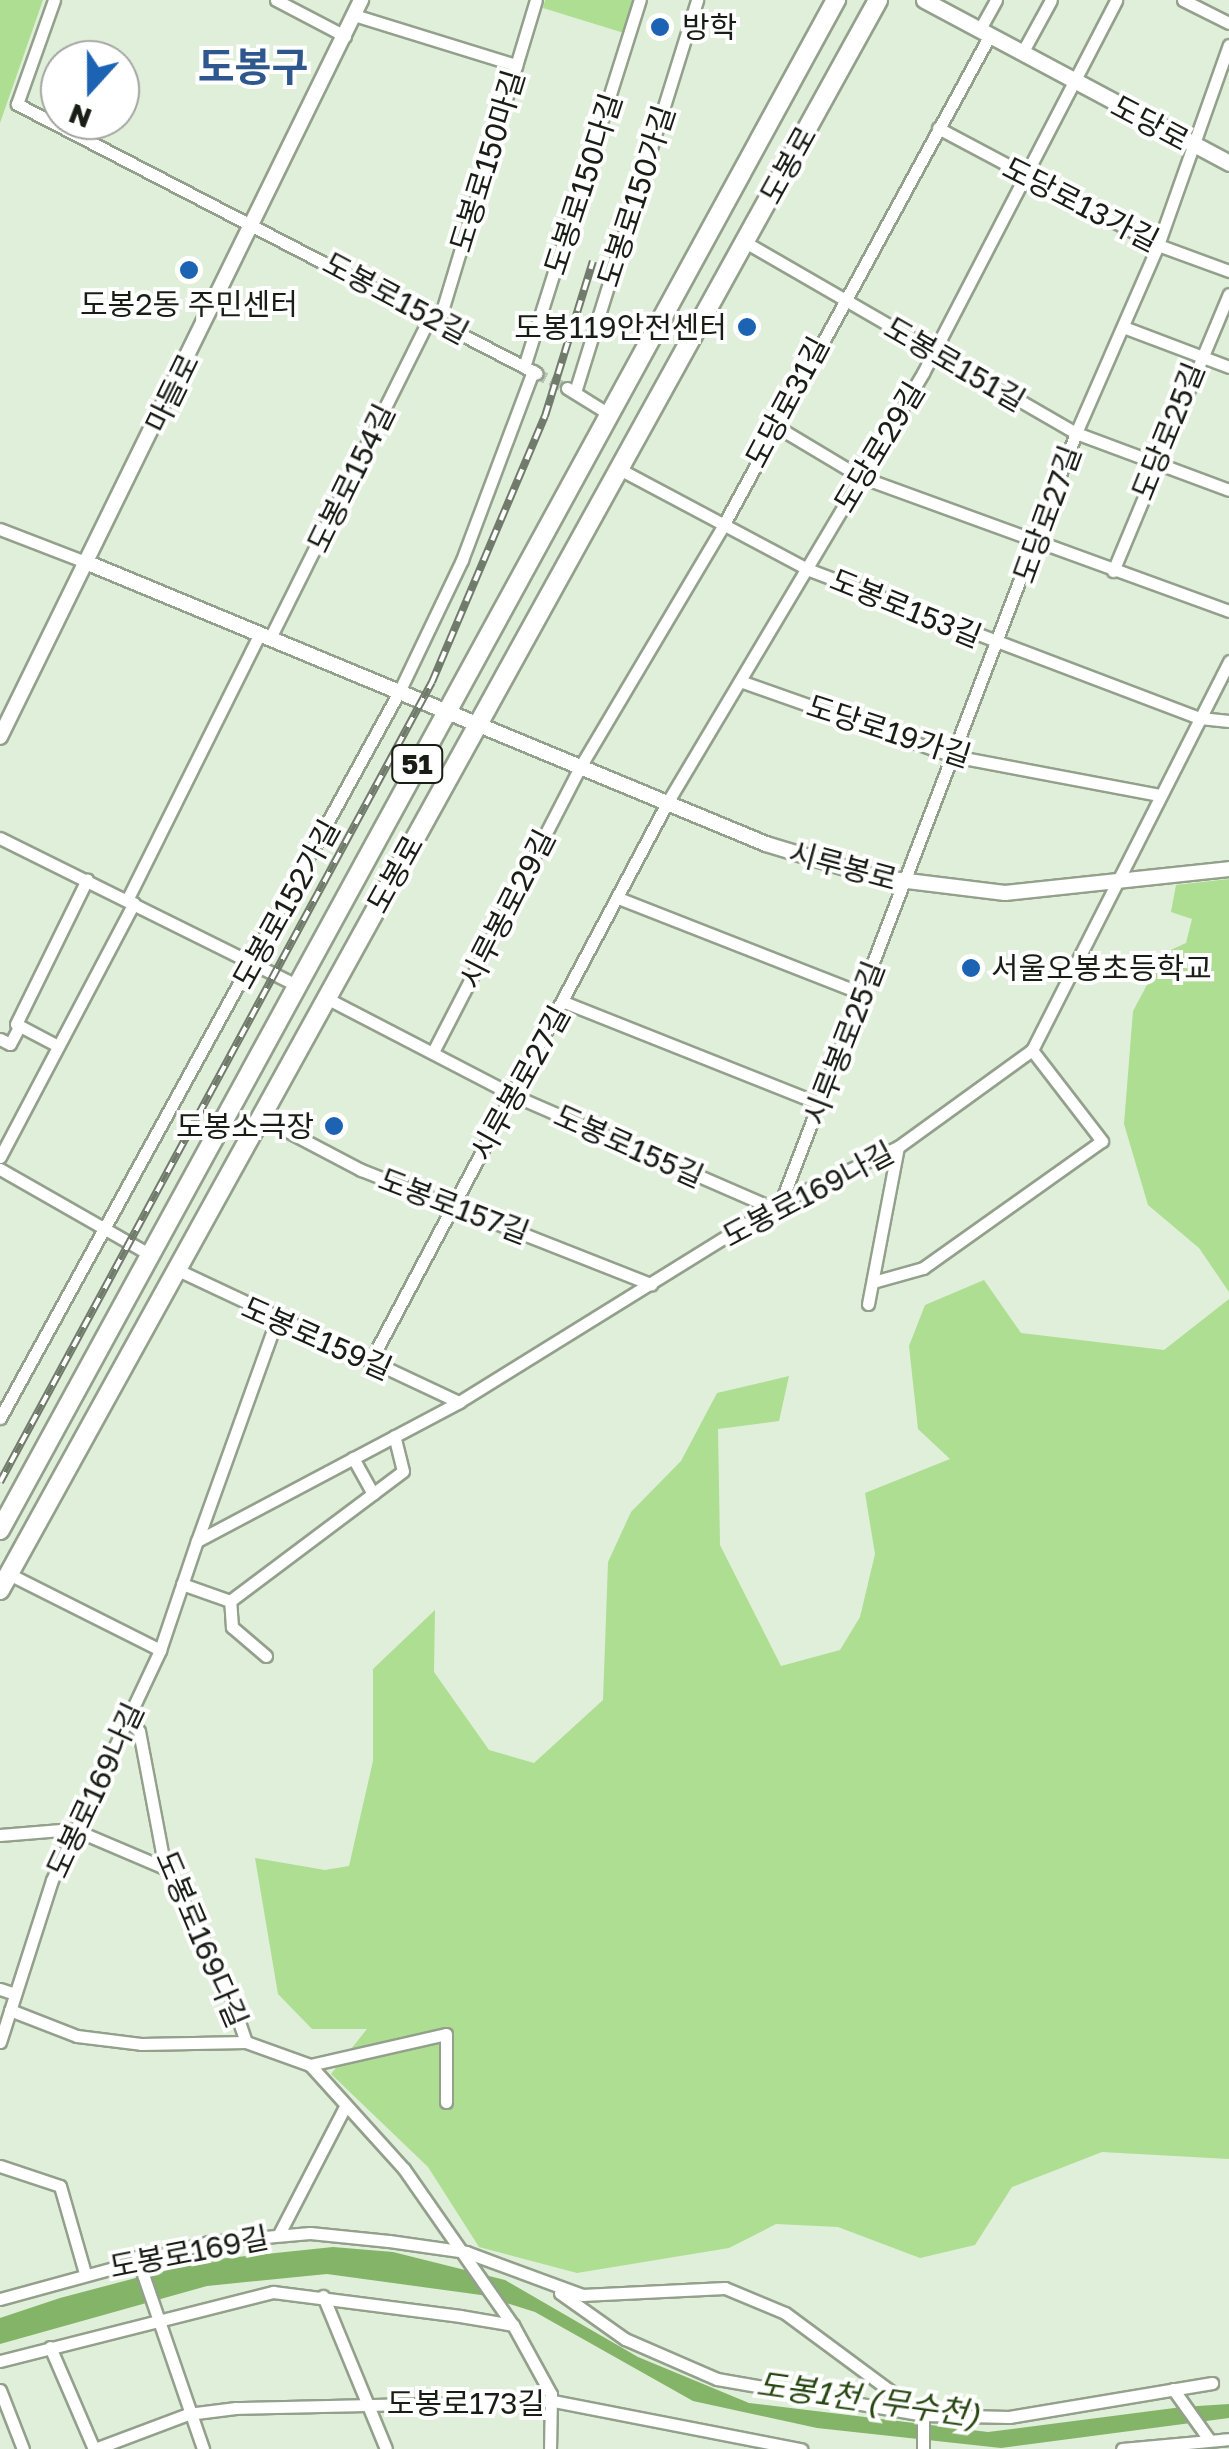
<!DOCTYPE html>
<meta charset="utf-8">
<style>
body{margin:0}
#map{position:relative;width:1229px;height:2449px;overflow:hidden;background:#e0efd9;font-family:"Golos Text","Noto Sans KR",sans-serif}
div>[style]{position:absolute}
.green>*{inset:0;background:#adde92}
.water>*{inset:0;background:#83b467}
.minor-tunnel>*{height:11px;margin-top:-5.5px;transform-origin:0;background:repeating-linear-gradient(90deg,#b8c5b2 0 11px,transparent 0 16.5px)}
.roads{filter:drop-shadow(2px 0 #93a08c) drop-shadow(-2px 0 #93a08c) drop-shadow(0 2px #93a08c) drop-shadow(0 -2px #93a08c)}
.minor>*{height:11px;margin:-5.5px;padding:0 5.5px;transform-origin:5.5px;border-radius:5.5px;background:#fff}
.tertiary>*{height:14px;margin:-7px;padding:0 7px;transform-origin:7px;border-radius:7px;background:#fff}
.secondary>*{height:15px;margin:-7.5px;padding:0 7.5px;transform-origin:7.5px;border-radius:7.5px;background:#fff}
.primary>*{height:18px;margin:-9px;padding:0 9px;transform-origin:9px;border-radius:9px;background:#fff}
.rail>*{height:8px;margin-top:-4px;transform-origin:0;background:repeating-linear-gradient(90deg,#fff 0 11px,#717b6c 0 22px);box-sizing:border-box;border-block:2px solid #717b6c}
.dots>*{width:28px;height:28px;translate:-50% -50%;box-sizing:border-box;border:5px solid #fff;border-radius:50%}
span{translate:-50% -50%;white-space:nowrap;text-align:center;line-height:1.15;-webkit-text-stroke:8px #fff;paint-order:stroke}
.shield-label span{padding:2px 8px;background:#fff;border:2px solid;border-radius:8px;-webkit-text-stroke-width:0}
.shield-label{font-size:28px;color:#181d15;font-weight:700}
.poi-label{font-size:30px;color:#181d15}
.left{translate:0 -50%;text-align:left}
.right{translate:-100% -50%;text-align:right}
.street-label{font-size:30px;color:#181d15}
.water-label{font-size:32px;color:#274711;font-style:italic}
.district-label{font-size:40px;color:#2d578d;font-weight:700}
.north{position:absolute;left:40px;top:40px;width:100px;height:100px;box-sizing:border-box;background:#fff;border:2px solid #a3a5a1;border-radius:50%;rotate:201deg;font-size:28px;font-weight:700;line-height:40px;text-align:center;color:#181d15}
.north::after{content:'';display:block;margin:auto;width:35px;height:45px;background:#1d63b3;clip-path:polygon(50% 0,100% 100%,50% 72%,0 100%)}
</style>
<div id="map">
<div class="green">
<i style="clip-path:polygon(0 0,43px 0,0 123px)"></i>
<i style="clip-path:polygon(545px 0,635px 0,624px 33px,543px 8px)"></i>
<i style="clip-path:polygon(1229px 879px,1229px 1292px,1199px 1248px,1148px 1205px,1124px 1124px,1133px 1011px,1164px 953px,1186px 943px,1192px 919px,1171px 912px,1176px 885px)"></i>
<i style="clip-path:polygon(984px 1280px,1021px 1333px,1164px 1350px,1229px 1299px,1229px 2159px,1102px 2152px,1012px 2187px,975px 2245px,920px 2258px,838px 2227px,776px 2224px,729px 2248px,577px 2273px,479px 2247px,428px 2167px,331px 2074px,367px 2029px,312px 2029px,278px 1994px,255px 1858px,325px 1870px,349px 1866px,373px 1761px,373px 1669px,435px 1610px,434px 1672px,489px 1750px,534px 1763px,603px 1700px,608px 1562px,631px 1512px,681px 1461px,717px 1393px,789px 1376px,779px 1421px,718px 1429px,720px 1545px,781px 1666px,840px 1650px,860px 1617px,875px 1554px,865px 1493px,950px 1459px,918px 1429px,909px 1346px,925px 1305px)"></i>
</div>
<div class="water">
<i style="clip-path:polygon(333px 2247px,393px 2252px,505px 2280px,638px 2357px,749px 2403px,988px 2432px,1182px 2407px,1229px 2404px,1229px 2418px,1001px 2448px,817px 2428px,693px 2401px,535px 2312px,481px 2295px,327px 2274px,207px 2286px,0 2344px,0 2318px,60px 2298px,200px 2261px)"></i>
</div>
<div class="minor-tunnel">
<i style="left:536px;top:373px;width:34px;rotate:26deg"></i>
</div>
<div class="roads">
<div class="minor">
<i style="left:54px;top:0;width:110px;rotate:109.6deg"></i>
<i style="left:17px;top:104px;width:585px;rotate:27.4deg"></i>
<i style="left:276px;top:0;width:78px;rotate:27.6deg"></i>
<i style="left:1183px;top:0;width:51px;rotate:26.6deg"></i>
<i style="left:354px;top:15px;width:170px;rotate:17.2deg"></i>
<i style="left:980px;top:29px;width:33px;rotate:-61deg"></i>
<i style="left:1022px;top:53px;width:60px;rotate:-61.3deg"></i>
<i style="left:938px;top:128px;width:249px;rotate:28deg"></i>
<i style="left:1158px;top:245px;width:76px;rotate:20.1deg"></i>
<i style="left:745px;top:242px;width:382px;rotate:30deg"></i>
<i style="left:1076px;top:433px;width:163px;rotate:20.4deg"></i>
<i style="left:439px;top:321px;width:335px;rotate:-73.2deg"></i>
<i style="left:1126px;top:328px;width:110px;rotate:20.7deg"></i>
<i style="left:524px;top:367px;width:385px;rotate:-72.5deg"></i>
<i style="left:567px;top:388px;width:49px;rotate:31.8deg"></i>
<i style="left:575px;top:392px;width:411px;rotate:-72.7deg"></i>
<i style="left:774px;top:425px;width:101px;rotate:30.9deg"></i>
<i style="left:861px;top:477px;width:392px;rotate:20deg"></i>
<i style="left:623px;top:471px;width:208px;rotate:28deg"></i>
<i style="left:807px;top:569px;width:420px;rotate:20.8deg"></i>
<i style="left:1200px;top:718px;width:29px;rotate:6deg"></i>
<i style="left:0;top:529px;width:94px;rotate:21.1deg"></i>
<i style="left:1113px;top:571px;width:300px;rotate:-67.3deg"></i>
<i style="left:270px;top:638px;width:359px;rotate:-63.5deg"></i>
<i style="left:740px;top:681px;width:226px;rotate:19.4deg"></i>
<i style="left:953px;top:756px;width:210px;rotate:10.7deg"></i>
<i style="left:0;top:838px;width:328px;rotate:26.4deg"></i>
<i style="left:618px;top:898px;width:263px;rotate:21.4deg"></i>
<i style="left:127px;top:900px;width:298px;rotate:-63.5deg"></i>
<i style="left:328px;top:999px;width:211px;rotate:27.4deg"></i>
<i style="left:515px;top:1096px;width:280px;rotate:23.5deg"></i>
<i style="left:564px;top:1002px;width:279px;rotate:21.7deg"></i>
<i style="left:0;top:1039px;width:11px;rotate:27deg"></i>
<i style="left:10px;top:1044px;width:19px;rotate:-62deg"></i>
<i style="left:58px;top:1046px;width:47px;rotate:-152.4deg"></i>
<i style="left:16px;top:1024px;width:161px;rotate:-63.8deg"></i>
<i style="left:434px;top:1050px;width:318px;rotate:-62.7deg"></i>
<i style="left:580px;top:767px;width:282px;rotate:-59.3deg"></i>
<i style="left:724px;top:524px;width:557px;rotate:-61.46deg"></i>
<i style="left:262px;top:1118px;width:112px;rotate:27.7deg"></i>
<i style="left:361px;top:1170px;width:312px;rotate:21.5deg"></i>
<i style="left:0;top:1157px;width:287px;rotate:-62.2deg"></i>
<i style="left:0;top:1169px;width:172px;rotate:29.7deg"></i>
<i style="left:781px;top:1202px;width:824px;rotate:-69.01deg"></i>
<i style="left:1076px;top:433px;width:205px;rotate:-66.4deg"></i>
<i style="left:1158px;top:245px;width:212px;rotate:-70.5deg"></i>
<i style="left:178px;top:1270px;width:310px;rotate:25.2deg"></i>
<i style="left:873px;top:1282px;width:52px;rotate:-15.6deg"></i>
<i style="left:923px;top:1268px;width:219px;rotate:-35.4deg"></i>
<i style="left:1102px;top:1141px;width:115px;rotate:-127.6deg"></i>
<i style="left:868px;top:1304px;width:160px;rotate:-79.2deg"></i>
<i style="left:370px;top:1362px;width:633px;rotate:-62.02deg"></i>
<i style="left:667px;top:803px;width:500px;rotate:-59.23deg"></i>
<i style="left:923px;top:373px;width:420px;rotate:-62.6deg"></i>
<i style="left:0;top:1418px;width:828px;rotate:-61.21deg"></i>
<i style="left:399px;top:692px;width:146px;rotate:-64.5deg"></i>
<i style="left:462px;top:560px;width:202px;rotate:-69.4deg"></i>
<i style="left:353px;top:1458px;width:41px;rotate:60.9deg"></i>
<i style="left:197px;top:1541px;width:233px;rotate:-70.2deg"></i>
<i style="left:9px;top:1574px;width:169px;rotate:26.7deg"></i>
<i style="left:182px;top:1584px;width:51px;rotate:19.5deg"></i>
<i style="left:266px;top:1656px;width:45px;rotate:-139.5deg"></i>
<i style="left:232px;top:1627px;width:26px;rotate:-94deg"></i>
<i style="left:230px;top:1601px;width:216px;rotate:-36.9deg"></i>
<i style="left:403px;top:1471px;width:36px;rotate:-104deg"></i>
<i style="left:129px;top:1722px;width:13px;rotate:42deg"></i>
<i style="left:139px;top:1731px;width:139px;rotate:79.3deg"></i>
<i style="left:165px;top:1868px;width:131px;rotate:62.3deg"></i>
<i style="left:226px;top:1984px;width:61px;rotate:71deg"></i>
<i style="left:0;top:1835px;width:73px;rotate:-4.7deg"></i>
<i style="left:73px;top:1829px;width:100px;rotate:23deg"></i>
<i style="left:0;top:1989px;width:16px;rotate:18deg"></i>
<i style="left:10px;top:2010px;width:72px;rotate:21.2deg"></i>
<i style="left:77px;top:2036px;width:64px;rotate:7.1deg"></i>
<i style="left:141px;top:2044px;width:105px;rotate:-1.1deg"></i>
<i style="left:246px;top:2042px;width:68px;rotate:19.8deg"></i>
<i style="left:310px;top:2065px;width:140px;rotate:47.9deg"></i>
<i style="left:404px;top:2169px;width:190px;rotate:55.1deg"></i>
<i style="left:0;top:2042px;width:170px;rotate:-72.2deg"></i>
<i style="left:52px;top:1880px;width:254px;rotate:-64.8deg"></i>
<i style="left:160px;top:1650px;width:115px;rotate:-71.3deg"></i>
<i style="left:197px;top:1541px;width:297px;rotate:-27.9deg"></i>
<i style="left:459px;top:1402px;width:379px;rotate:-31.8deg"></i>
<i style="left:781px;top:1202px;width:129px;rotate:-25.2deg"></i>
<i style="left:898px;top:1147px;width:165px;rotate:-35.9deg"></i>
<i style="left:1032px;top:1050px;width:436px;rotate:-63.1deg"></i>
<i style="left:310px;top:2065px;width:139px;rotate:-12.8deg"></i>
<i style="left:446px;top:2034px;width:68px;rotate:90deg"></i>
<i style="left:0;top:2166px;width:63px;rotate:18.4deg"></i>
<i style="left:60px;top:2186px;width:91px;rotate:74deg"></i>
<i style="left:279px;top:2234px;width:145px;rotate:-62.6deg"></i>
<i style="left:137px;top:2257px;width:203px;rotate:71deg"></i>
<i style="left:560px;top:2293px;width:80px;rotate:35.3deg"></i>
<i style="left:625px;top:2339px;width:100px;rotate:23.5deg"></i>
<i style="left:717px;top:2379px;width:209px;rotate:9.9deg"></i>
<i style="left:923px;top:2415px;width:86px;rotate:1.3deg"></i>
<i style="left:1009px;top:2417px;width:206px;rotate:-9.5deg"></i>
<i style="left:323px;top:2296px;width:165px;rotate:67.6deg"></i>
<i style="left:0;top:2299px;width:217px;rotate:-15.3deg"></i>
<i style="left:209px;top:2242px;width:101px;rotate:-5.1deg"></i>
<i style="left:310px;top:2233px;width:79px;rotate:5.8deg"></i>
<i style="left:389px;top:2241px;width:78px;rotate:8.1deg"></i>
<i style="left:466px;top:2252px;width:124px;rotate:20.3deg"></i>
<i style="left:582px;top:2295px;width:143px;rotate:-2.8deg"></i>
<i style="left:725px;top:2288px;width:65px;rotate:22.6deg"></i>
<i style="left:785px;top:2313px;width:172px;rotate:36.5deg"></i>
<i style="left:50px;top:2347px;width:111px;rotate:66.7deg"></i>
<i style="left:0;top:2361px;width:282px;rotate:-14.2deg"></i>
<i style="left:273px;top:2292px;width:189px;rotate:7.3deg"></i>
<i style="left:460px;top:2316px;width:54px;rotate:9.6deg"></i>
<i style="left:513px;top:2325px;width:79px;rotate:61.2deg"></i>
<i style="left:551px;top:2394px;width:55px;rotate:91deg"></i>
<i style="left:1173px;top:2389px;width:60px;rotate:54.5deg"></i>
<i style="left:0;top:2390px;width:63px;rotate:68.7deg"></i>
<i style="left:923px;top:2415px;width:34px;rotate:90deg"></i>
<i style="left:95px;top:2449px;width:99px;rotate:-20.6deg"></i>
<i style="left:188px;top:2414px;width:48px;rotate:-7.1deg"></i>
<i style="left:236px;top:2408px;width:317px;rotate:-1.3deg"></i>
<i style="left:553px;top:2401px;width:253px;rotate:11deg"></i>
<i style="left:1122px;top:2449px;width:107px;rotate:-5.3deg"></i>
</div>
<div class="tertiary">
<i style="left:88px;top:563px;width:734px;rotate:22.51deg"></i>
<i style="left:766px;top:844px;width:114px;rotate:16.8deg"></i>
<i style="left:875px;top:877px;width:131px;rotate:7deg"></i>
<i style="left:1005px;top:893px;width:225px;rotate:-6.1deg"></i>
<i style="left:0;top:737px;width:821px;rotate:-63.9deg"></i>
</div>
<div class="secondary">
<i style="left:924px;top:0;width:346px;rotate:28.1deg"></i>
</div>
<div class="primary">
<i style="left:0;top:1530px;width:1744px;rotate:-61.35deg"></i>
<i style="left:0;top:1590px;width:1816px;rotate:-61.09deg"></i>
</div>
</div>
<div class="rail">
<i style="left:0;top:1482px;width:909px;rotate:-61.63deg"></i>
<i style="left:432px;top:682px;width:289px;rotate:-67deg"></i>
<i style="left:545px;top:416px;width:162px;rotate:-72.8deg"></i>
</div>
<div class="dots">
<i style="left:660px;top:27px;background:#1d63b3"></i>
<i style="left:189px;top:270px;background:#1d63b3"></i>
<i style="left:747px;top:327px;background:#1d63b3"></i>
<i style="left:971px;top:968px;background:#1d63b3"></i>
<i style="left:334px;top:1126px;background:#1d63b3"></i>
</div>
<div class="shield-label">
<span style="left:417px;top:764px">51</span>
</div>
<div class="poi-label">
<span class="left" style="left:682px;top:27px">방학</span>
<span style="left:189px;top:304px">도봉2동 주민센터</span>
<span class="right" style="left:727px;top:327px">도봉119안전센터</span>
<span class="left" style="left:991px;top:968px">서울오봉초등학교</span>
<span class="right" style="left:314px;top:1126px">도봉소극장</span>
</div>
<div class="street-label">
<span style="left:1150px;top:123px;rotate:28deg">도당로</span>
<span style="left:487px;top:161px;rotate:-73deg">도봉로150마길</span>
<span style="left:788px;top:165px;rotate:-61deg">도봉로</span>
<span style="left:583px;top:184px;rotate:-72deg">도봉로150다길</span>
<span style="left:636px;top:196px;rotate:-72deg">도봉로150가길</span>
<span style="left:1081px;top:204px;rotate:27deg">도당로13가길</span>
<span style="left:396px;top:298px;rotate:28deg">도봉로152길</span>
<span style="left:955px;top:364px;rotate:30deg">도봉로151길</span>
<span style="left:172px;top:393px;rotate:-64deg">마들로</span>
<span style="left:787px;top:402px;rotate:-62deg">도당로31길</span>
<span style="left:1168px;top:431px;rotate:-68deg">도당로25길</span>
<span style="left:879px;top:447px;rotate:-59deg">도당로29길</span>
<span style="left:351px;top:478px;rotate:-64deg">도봉로154길</span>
<span style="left:1047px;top:514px;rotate:-70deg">도당로27길</span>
<span style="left:906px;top:608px;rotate:22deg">도봉로153길</span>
<span style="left:889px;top:731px;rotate:18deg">도당로19가길</span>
<span style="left:843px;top:866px;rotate:15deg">시루봉로</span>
<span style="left:395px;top:874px;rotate:-61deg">도봉로</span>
<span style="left:286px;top:904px;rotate:-61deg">도봉로152가길</span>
<span style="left:507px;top:909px;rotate:-63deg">시루봉로29길</span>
<span style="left:844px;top:1043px;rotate:-69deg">시루봉로25길</span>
<span style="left:520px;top:1083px;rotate:-61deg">시루봉로27길</span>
<span style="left:629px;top:1146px;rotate:24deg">도봉로155길</span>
<span style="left:808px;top:1194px;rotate:-28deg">도봉로169나길</span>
<span style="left:454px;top:1206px;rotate:21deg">도봉로157길</span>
<span style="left:317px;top:1338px;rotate:24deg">도봉로159길</span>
<span style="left:95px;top:1790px;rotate:-65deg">도봉로169나길</span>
<span style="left:202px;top:1939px;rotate:67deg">도봉로169다길</span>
<span style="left:189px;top:2252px;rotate:-11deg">도봉로169길</span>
<span style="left:466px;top:2403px">도봉로173길</span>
</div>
<div class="water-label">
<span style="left:868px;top:2399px;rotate:8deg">도봉1천 (무수천)</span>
</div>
<div class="district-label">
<span style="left:253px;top:66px">도봉구</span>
</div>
<div class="north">N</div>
</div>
